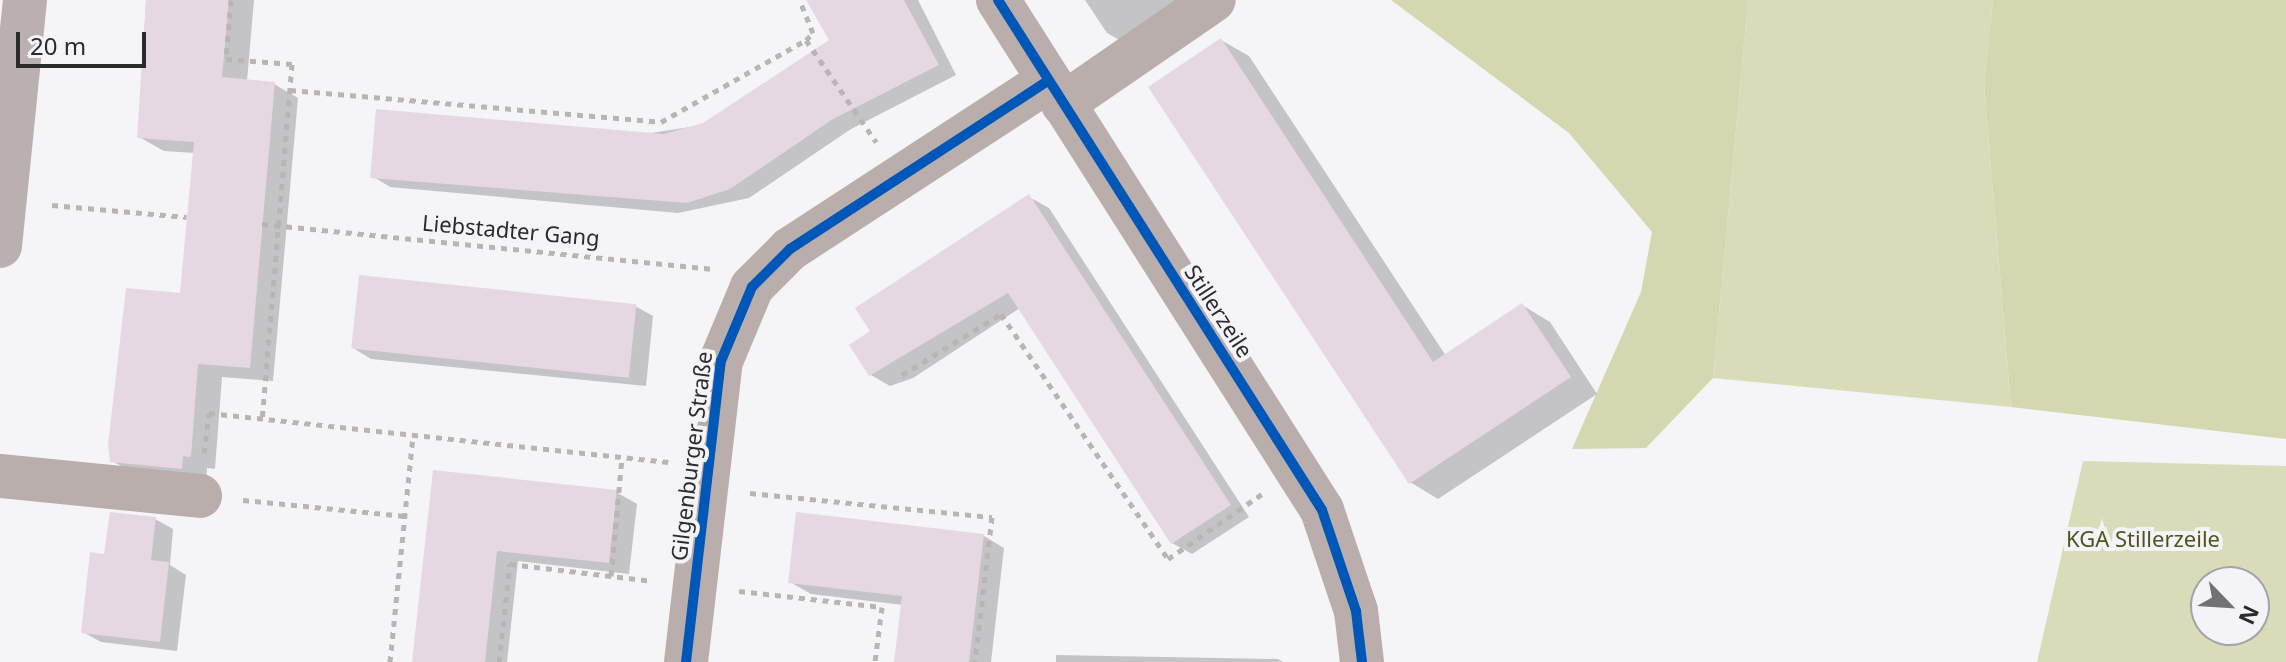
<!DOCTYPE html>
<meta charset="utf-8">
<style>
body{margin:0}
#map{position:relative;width:2286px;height:662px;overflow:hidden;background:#f5f4f7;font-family:"Noto Sans",sans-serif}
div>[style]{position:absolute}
.green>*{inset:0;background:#d8dcb9}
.forest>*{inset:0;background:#d4d8b0}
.shadow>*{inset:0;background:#0003}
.building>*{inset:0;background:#e6d8e3;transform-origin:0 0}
.path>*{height:5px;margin-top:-2.5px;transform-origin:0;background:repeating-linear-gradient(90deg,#bab5b5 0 6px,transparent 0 12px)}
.minor>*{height:44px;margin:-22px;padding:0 22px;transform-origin:22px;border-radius:22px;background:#b9aeac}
.major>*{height:44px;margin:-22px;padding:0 22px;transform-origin:22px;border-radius:22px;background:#bab0b0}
.cycleway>*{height:10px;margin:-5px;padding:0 5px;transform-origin:5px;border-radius:5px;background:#0057b8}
span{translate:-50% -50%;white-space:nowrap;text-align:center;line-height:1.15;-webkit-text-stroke:8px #f4f3f8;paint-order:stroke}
.street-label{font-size:22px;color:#2b2b2c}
.park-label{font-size:22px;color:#4f541d}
.north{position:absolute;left:2190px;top:566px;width:80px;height:80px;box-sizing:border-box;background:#f4f3f8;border:2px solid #a4a3a6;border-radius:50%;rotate:115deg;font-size:22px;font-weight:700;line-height:32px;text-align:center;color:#2b2b2c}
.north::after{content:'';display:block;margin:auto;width:28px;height:36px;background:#727173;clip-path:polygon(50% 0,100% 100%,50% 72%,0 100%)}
.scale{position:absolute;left:16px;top:32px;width:130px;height:36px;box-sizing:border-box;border:4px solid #2b2b2c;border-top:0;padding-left:10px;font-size:24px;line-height:28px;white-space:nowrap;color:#2b2b2c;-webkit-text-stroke:6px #f4f3f8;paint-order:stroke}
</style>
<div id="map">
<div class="green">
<i style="clip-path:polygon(1748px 0,1993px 0,1984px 84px,2011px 407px,1713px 378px)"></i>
<i style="clip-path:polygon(evenodd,2083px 461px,2286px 466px,2286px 662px,2037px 662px,2083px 461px,2254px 582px,2254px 630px,2206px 630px,2206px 582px,2254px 582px)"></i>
</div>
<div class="forest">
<i style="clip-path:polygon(1391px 0,1748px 0,1713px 378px,1646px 448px,1572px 449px,1641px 292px,1652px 232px,1569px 133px)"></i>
<i style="clip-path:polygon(1993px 0,2286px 0,2286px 439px,2011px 407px,1984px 84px)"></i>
</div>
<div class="shadow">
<i style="clip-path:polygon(146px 0,254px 0,247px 81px,274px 84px,298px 98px,273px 381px,222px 377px,215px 469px,207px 468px,206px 482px,137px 475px,112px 461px,182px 296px,195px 153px,164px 151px,139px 137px)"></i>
<i style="clip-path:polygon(813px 0,918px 0,956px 75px,851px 129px,749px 198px,678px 213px,390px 187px,372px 176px,703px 125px,832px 41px)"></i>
<i style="clip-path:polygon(1085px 0,1189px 0,1125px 43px,1107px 33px)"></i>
<i style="clip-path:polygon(1221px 40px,1249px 56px,1446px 356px,1522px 305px,1550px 322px,1597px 394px,1438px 499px,1410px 482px)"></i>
<i style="clip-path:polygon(1029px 197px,1049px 208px,1249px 517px,1192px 554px,1172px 543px,1020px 308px,913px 378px,890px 386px,871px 375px,873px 332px)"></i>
<i style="clip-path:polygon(635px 306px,653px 316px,646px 386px,371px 359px,353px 348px)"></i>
<i style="clip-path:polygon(435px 472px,616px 492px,637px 504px,629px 574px,518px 561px,507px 662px,414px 662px)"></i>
<i style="clip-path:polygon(155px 519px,173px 529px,170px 565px,186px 575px,177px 651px,101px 642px,83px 632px,106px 556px)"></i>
<i style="clip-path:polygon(984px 536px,1004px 548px,991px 662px,896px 662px,903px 605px,811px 594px,790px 582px)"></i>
<i style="clip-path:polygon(1056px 655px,1278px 659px,1283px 662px,1056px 662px)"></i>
</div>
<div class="building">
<i style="clip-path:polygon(146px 0,229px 0,222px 77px,275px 82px,250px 368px,198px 364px,191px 457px,183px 456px,182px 469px,110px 462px,108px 445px,126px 288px,180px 293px,194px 142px,137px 138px)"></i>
<i style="clip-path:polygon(806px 0,904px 0,939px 65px,833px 119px,730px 189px,687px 203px,370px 178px,376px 109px,664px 134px,703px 123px,829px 40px)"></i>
<i style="clip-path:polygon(1221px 38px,1433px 362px,1522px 303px,1571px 377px,1409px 484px,1148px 87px)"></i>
<i style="clip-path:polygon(1029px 194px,1231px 505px,1171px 544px,1008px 293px,869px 376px,849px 345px,870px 331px,855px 308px)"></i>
<i style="left:359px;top:275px;width:279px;height:74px;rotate:6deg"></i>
<i style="clip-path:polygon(433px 470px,617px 490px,609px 563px,497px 551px,485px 662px,412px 662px)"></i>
<i style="clip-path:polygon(110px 512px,156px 517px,151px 560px,169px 562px,160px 642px,81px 633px,90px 552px,104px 554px)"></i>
<i style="clip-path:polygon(796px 512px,984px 534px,969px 662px,894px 662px,902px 596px,788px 583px)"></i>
</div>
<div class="path">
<i style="left:231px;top:0;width:59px;rotate:94.8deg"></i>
<i style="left:226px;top:59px;width:66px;rotate:4.3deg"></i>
<i style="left:292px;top:64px;width:355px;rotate:94.8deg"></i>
<i style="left:806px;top:40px;width:124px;rotate:55.5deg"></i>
<i style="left:290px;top:90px;width:372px;rotate:4.9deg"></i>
<i style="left:661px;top:122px;width:167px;rotate:-29.5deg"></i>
<i style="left:806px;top:40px;width:10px;rotate:-45deg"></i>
<i style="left:813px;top:33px;width:35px;rotate:-112deg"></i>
<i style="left:52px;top:205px;width:135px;rotate:5.1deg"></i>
<i style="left:262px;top:224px;width:454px;rotate:5.7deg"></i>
<i style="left:902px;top:375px;width:116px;rotate:-31.6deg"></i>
<i style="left:1001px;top:314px;width:297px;rotate:55.7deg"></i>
<i style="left:1168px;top:559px;width:114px;rotate:-34.7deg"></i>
<i style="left:204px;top:453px;width:40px;rotate:-82.9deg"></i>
<i style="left:209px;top:413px;width:462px;rotate:6.1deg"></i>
<i style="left:750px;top:493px;width:243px;rotate:5.7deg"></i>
<i style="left:992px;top:517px;width:146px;rotate:96.7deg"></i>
<i style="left:243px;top:500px;width:163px;rotate:5.6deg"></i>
<i style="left:611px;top:576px;width:120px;rotate:-84.7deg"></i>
<i style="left:739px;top:591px;width:144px;rotate:6.4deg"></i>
<i style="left:882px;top:607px;width:55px;rotate:97.3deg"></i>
<i style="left:390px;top:662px;width:228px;rotate:-84.2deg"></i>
<i style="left:499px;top:662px;width:99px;rotate:-83.6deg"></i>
<i style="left:510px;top:564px;width:144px;rotate:6.8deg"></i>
</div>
<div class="minor">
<i style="left:998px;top:0;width:604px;rotate:57.57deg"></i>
<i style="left:1322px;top:510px;width:107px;rotate:71.4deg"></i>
<i style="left:1356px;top:611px;width:51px;rotate:83.3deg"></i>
<i style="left:1063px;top:104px;width:183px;rotate:-34.6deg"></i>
<i style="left:0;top:476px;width:201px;rotate:5.7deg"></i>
<i style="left:686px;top:662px;width:303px;rotate:-83.4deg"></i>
<i style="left:721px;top:361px;width:80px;rotate:-67.3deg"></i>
<i style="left:752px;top:287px;width:54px;rotate:-45deg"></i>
<i style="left:790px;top:249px;width:308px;rotate:-33.1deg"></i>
</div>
<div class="major">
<i style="left:0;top:246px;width:247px;rotate:-84.2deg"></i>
</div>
<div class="cycleway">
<i style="left:998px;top:0;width:604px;rotate:57.57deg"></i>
<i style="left:1322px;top:510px;width:107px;rotate:71.4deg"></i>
<i style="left:1356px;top:611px;width:51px;rotate:83.3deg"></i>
<i style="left:686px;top:662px;width:303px;rotate:-83.4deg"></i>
<i style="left:721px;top:361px;width:80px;rotate:-67.3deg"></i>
<i style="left:752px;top:287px;width:54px;rotate:-45deg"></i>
<i style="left:790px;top:249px;width:308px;rotate:-33.1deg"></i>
</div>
<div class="street-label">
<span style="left:511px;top:230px;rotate:5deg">Liebstadter Gang</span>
<span style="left:1219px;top:311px;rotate:57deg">Stillerzeile</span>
<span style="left:691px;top:456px;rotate:-83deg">Gilgenburger Straße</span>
</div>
<div class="park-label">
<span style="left:2143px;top:539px">KGA Stillerzeile</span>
</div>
<div class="north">N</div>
<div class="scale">20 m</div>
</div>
